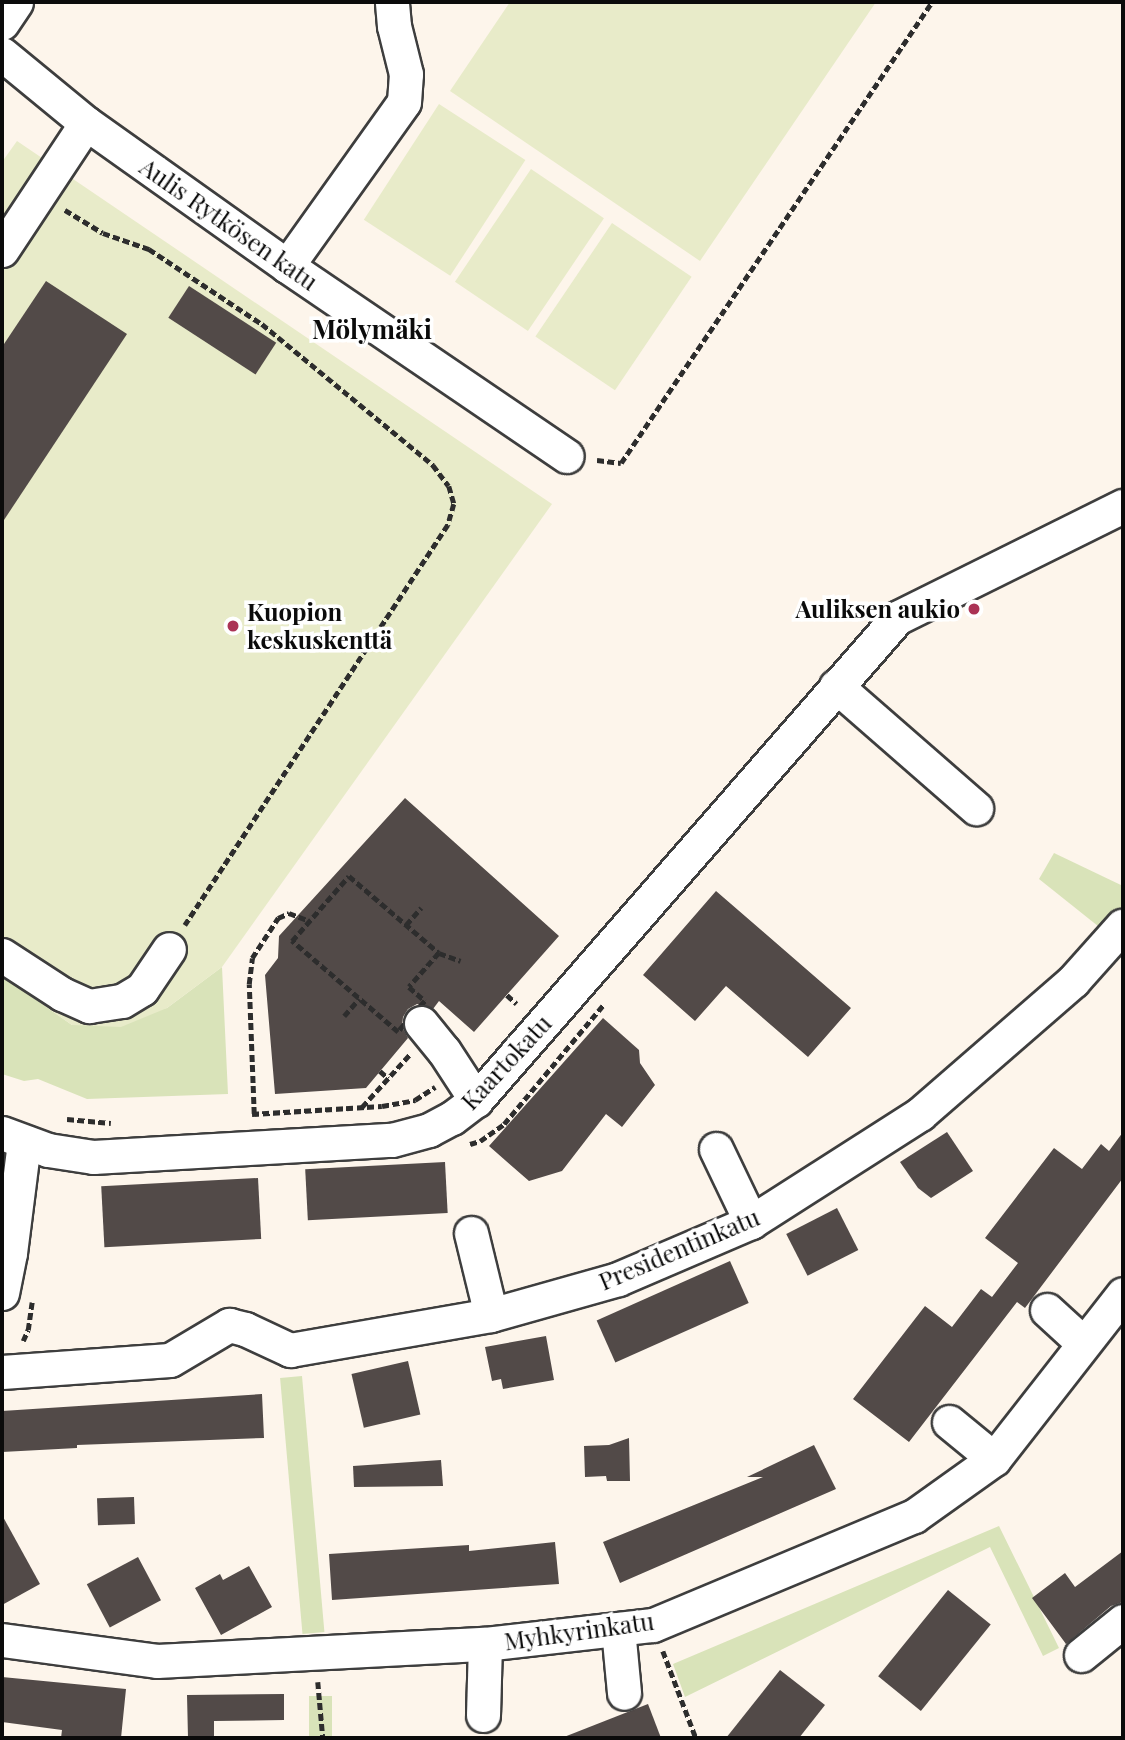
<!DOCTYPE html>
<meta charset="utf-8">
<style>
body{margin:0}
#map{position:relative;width:1125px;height:1740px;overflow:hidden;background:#fdf5eb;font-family:"Playfair Display",serif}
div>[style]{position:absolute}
.green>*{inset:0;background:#d9e3b9;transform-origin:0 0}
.pitch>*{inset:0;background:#e8ebc9;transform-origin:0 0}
.building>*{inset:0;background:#524a48;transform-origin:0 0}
.path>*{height:4.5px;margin-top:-2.25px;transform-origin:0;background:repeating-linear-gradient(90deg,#2d2d2d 0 7px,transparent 0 10.5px)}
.roads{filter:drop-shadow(2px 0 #3e3e3e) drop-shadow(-2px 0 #3e3e3e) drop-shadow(0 2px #3e3e3e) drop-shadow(0 -2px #3e3e3e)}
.minor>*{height:33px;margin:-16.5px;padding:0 16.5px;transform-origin:16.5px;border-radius:16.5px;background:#fff}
.dots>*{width:19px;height:19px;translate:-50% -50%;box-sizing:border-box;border:4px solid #fff;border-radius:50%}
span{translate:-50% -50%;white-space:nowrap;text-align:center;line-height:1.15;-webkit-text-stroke:7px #fff;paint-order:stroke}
.street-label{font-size:24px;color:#0b0b0b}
.poi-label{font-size:24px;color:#0b0b0b;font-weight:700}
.right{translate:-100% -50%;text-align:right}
.left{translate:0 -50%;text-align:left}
.neighbourhood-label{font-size:26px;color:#0b0b0b;font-weight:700}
.frame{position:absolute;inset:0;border:4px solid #0b0b0b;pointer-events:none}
</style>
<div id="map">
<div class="green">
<i style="clip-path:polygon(1054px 853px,1123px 886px,1123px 946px,1039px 879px)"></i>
<i style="clip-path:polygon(222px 967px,228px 1094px,87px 1099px,38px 1079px,24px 1081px,2px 1074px,2px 976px,72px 1025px,167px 1008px)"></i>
<i style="left:302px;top:1376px;width:257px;height:22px;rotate:85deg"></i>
<i style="clip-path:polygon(999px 1526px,1059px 1648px,1043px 1656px,990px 1547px,685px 1697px,673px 1664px)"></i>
<i style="left:309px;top:1696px;width:23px;height:42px"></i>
</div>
<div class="pitch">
<i style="clip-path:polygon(510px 2px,876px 2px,700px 261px,450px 91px)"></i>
<i style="left:439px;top:104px;width:103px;height:138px;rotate:33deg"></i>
<i style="clip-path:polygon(17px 141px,552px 504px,222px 967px,167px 1008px,121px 1027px,72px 1025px,2px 976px,2px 162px)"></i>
<i style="left:531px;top:169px;width:88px;height:136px;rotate:34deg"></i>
<i style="left:612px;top:223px;width:96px;height:137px;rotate:34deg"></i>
</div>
<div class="building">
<i style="clip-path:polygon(46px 281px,127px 334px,2px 523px,2px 347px)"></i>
<i style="left:189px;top:286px;width:104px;height:38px;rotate:33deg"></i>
<i style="clip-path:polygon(405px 798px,559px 936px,474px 1032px,439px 1001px,433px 1009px,417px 1004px,408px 1009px,403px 1017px,402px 1027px,408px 1038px,366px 1088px,275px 1094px,265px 975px,278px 958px,279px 936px)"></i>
<i style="clip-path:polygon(716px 891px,851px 1008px,808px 1057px,726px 986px,695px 1021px,643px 975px)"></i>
<i style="clip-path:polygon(603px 1018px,639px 1050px,640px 1063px,655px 1085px,622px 1127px,606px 1114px,562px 1171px,529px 1181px,489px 1146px)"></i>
<i style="clip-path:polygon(947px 1132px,973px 1171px,931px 1198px,918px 1188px,900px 1162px)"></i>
<i style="clip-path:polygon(1123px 1132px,1123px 1178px,1025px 1308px,1017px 1302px,909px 1442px,853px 1399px,925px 1306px,952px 1327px,981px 1289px,992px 1297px,1018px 1263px,985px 1238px,1054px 1148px,1082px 1169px,1101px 1144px,1109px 1151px)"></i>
<i style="left:445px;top:1162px;width:51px;height:140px;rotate:87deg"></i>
<i style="left:258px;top:1178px;width:61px;height:157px;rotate:87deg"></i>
<i style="left:837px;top:1208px;width:47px;height:57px;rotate:63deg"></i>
<i style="left:730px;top:1261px;width:46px;height:146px;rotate:66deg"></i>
<i style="clip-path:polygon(546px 1336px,554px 1380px,503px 1389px,501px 1379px,492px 1381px,485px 1347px)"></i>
<i style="left:408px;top:1361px;width:55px;height:58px;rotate:77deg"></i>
<i style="clip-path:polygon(262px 1394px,264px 1438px,77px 1445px,77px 1448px,2px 1452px,2px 1411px)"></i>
<i style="clip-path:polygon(629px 1438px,630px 1481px,607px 1481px,606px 1476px,585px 1477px,584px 1446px,609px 1445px)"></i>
<i style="clip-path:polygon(814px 1445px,836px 1489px,620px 1583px,603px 1542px,763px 1477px,747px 1477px)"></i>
<i style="clip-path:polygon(441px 1460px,443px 1486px,354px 1487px,353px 1466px)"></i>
<i style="left:134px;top:1497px;width:27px;height:37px;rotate:88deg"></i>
<i style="clip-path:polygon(2px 1515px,40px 1584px,2px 1605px)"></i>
<i style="clip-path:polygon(555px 1542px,559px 1584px,332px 1600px,329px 1554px,469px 1545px,469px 1551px)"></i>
<i style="clip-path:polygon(1123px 1551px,1123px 1602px,1111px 1606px,1066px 1644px,1032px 1598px,1065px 1573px,1075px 1587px)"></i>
<i style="left:138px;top:1557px;width:49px;height:58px;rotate:62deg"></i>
<i style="clip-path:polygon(249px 1566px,272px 1607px,221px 1635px,195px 1588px,220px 1574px,223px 1580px)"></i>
<i style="left:948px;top:1590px;width:55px;height:111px;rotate:39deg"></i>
<i style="clip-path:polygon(780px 1670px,825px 1705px,799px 1738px,726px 1738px)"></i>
<i style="clip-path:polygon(2px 1677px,126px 1689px,121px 1738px,61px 1738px,62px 1730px,2px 1722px)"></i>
<i style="clip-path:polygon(284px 1694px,284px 1720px,214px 1721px,214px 1738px,188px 1738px,187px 1695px)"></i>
<i style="clip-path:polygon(648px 1704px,661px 1738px,565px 1738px,564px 1737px)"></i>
</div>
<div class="path">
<i style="left:65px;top:210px;width:44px;rotate:31.2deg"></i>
<i style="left:103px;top:233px;width:49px;rotate:19.2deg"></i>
<i style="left:149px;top:249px;width:136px;rotate:33.6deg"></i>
<i style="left:262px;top:324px;width:222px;rotate:39.5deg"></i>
<i style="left:433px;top:465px;width:26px;rotate:53deg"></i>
<i style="left:449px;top:486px;width:19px;rotate:74deg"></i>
<i style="left:454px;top:504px;width:22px;rotate:106deg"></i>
<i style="left:448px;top:525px;width:479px;rotate:123.3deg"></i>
<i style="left:597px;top:460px;width:24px;rotate:7deg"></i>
<i style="left:621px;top:463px;width:556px;rotate:-56deg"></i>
<i style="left:349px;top:876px;width:118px;rotate:40.5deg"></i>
<i style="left:439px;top:953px;width:45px;rotate:131.4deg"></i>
<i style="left:409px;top:987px;width:21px;rotate:41deg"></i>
<i style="left:425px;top:1001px;width:41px;rotate:131.1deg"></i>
<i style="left:398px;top:1032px;width:140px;rotate:-139.4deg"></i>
<i style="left:292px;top:941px;width:86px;rotate:-48.8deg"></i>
<i style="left:406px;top:925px;width:23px;rotate:-49deg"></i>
<i style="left:439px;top:953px;width:23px;rotate:20deg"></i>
<i style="left:507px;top:995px;width:13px;rotate:42deg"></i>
<i style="left:344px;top:1016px;width:23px;rotate:-49deg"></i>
<i style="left:380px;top:1071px;width:11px;rotate:41deg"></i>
<i style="left:362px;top:1107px;width:72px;rotate:-47.8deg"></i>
<i style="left:252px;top:1114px;width:130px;rotate:-3.5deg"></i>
<i style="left:382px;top:1106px;width:34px;rotate:-10deg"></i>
<i style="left:415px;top:1100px;width:24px;rotate:-33deg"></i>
<i style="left:254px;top:1114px;width:130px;rotate:-92.2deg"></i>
<i style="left:249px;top:984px;width:26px;rotate:-83deg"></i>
<i style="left:252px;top:958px;width:48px;rotate:-57deg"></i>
<i style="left:278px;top:918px;width:12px;rotate:-24deg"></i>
<i style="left:289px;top:913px;width:22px;rotate:21deg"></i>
<i style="left:67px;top:1119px;width:44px;rotate:5.2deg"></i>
<i style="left:470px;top:1144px;width:10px;rotate:-17deg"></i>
<i style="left:480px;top:1141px;width:29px;rotate:-35deg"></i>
<i style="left:504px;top:1124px;width:155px;rotate:-50.2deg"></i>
<i style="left:23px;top:1341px;width:12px;rotate:-66deg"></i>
<i style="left:28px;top:1330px;width:28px;rotate:-82deg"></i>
<i style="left:663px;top:1651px;width:93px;rotate:69.2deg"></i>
<i style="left:318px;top:1682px;width:56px;rotate:84.9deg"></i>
</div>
<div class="roads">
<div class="minor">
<i style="left:2px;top:23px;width:25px;rotate:-56deg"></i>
<i style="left:2px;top:54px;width:109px;rotate:39.4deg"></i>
<i style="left:86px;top:123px;width:247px;rotate:35.4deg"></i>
<i style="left:287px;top:266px;width:338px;rotate:34.2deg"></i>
<i style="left:2px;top:250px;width:152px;rotate:-56.5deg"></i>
<i style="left:287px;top:266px;width:201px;rotate:-54.5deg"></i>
<i style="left:404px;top:102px;width:28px;rotate:-86deg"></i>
<i style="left:406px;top:74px;width:49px;rotate:-104deg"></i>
<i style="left:394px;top:26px;width:24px;rotate:-95deg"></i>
<i style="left:836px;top:686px;width:186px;rotate:41.1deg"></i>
<i style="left:2px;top:955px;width:72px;rotate:33deg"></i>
<i style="left:62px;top:994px;width:30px;rotate:24deg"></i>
<i style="left:89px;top:1006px;width:33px;rotate:-9deg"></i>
<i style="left:122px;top:1001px;width:23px;rotate:-31deg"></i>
<i style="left:142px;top:989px;width:48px;rotate:-56deg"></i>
<i style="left:421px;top:1023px;width:36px;rotate:51deg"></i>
<i style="left:444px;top:1051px;width:59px;rotate:56.9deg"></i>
<i style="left:2px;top:1133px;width:49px;rotate:20.3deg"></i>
<i style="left:48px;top:1150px;width:46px;rotate:8.8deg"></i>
<i style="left:93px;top:1157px;width:299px;rotate:-3.3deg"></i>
<i style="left:392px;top:1140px;width:38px;rotate:-15deg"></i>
<i style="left:429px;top:1130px;width:26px;rotate:-28deg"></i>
<i style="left:452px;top:1118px;width:30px;rotate:-37deg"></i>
<i style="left:476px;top:1100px;width:640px;rotate:-48.86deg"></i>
<i style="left:897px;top:618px;width:252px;rotate:-26.4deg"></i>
<i style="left:716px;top:1149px;width:81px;rotate:64.4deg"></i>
<i style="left:471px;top:1233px;width:84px;rotate:76.3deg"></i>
<i style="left:2px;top:1293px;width:41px;rotate:-78.7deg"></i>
<i style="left:10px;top:1253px;width:112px;rotate:-82.8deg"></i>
<i style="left:1047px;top:1310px;width:49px;rotate:42.5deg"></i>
<i style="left:2px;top:1372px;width:168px;rotate:-4.1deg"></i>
<i style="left:170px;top:1360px;width:69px;rotate:-30.7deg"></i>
<i style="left:229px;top:1325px;width:16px;rotate:14deg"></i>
<i style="left:245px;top:1329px;width:50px;rotate:25deg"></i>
<i style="left:290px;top:1350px;width:204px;rotate:-9.9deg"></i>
<i style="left:491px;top:1315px;width:132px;rotate:-15.8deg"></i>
<i style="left:618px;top:1279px;width:145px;rotate:-23.2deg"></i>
<i style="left:751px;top:1222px;width:201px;rotate:-32.6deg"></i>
<i style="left:920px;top:1114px;width:203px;rotate:-41deg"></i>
<i style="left:1073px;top:981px;width:74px;rotate:-48.3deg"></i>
<i style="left:949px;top:1422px;width:58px;rotate:39.4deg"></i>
<i style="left:618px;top:1629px;width:64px;rotate:84.6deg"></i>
<i style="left:2px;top:1640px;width:156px;rotate:7.7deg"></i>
<i style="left:157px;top:1661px;width:328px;rotate:-3deg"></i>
<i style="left:485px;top:1644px;width:169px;rotate:-6.5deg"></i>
<i style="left:653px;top:1625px;width:283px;rotate:-22.7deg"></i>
<i style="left:914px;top:1516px;width:98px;rotate:-35.5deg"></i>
<i style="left:994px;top:1459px;width:209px;rotate:-52deg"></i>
<i style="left:1081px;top:1655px;width:54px;rotate:-39deg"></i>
<i style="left:483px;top:1715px;width:71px;rotate:-88.4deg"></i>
</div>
</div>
<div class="dots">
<i style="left:974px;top:609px;background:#ab3355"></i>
<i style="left:233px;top:626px;background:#ab3355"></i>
</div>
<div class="street-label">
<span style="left:229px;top:224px;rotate:35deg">Aulis Rytkösen katu</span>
<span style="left:506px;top:1062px;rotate:-47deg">Kaartokatu</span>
<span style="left:679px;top:1249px;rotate:-23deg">Presidentinkatu</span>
<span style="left:579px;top:1631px;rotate:-8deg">Myhkyrinkatu</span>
</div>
<div class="poi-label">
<span class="right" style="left:960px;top:609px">Auliksen aukio</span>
<span class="left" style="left:247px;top:626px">Kuopion<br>keskuskenttä</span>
</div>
<div class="neighbourhood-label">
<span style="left:372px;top:329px">Mölymäki</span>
</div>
<div class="frame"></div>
</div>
